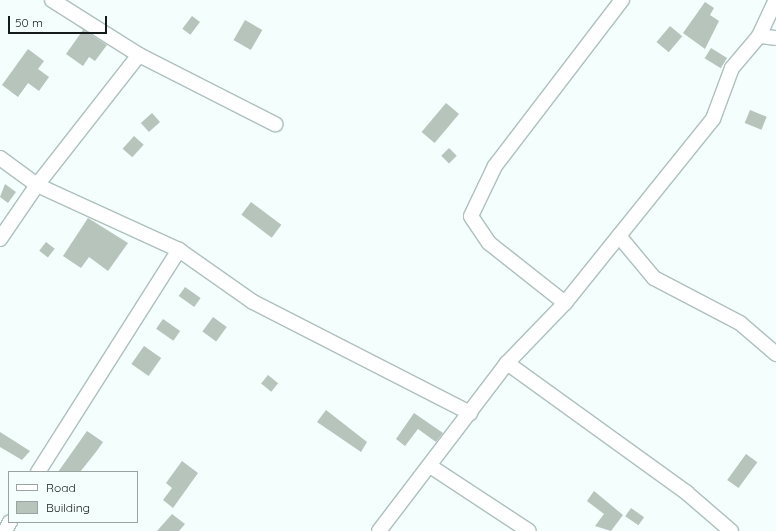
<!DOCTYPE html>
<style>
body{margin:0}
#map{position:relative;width:776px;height:531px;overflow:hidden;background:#f3fefd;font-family:Quicksand,sans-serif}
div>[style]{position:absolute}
.building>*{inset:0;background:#b6c4bc;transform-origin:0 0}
.roads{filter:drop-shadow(1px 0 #aec0be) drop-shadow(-1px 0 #aec0be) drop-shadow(0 1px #aec0be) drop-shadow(0 -1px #aec0be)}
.minor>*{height:14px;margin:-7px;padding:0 7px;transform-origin:7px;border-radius:7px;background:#fff}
span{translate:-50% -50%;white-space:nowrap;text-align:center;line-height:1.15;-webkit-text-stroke:3px #f3fefd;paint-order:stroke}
.legend{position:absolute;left:8px;top:471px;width:130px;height:52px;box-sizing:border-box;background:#f3fefd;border:1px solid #9aa3a2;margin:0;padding:5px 7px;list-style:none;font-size:12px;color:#141b1a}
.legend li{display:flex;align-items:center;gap:8px;height:20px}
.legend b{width:20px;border:1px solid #9aa3a2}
.scale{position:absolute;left:8px;top:16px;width:99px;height:18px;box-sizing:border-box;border:2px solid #141b1a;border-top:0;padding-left:5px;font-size:12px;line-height:14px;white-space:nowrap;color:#141b1a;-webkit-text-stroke:3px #f3fefd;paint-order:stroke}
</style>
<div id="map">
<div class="building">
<i style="clip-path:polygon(705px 2px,714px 8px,710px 15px,719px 21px,705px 49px,683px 33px)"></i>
<i style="left:192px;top:16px;width:10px;height:16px;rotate:37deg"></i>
<i style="left:245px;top:20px;width:20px;height:23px;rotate:30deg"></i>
<i style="clip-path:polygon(76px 25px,107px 45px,95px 61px,89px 57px,83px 66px,66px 54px,83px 30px)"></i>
<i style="left:670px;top:26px;width:16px;height:21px;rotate:40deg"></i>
<i style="left:711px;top:48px;width:19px;height:12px;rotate:32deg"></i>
<i style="clip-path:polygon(28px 49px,44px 61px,38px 69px,49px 77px,39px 91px,28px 83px,18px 97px,2px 85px)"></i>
<i style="left:446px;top:103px;width:17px;height:38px;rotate:40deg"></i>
<i style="left:750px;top:110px;width:18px;height:14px;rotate:22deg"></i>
<i style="left:152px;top:113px;width:12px;height:15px;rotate:48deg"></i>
<i style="left:134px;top:136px;width:13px;height:17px;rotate:42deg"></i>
<i style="left:449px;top:148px;width:11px;height:11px;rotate:45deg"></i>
<i style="clip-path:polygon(5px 184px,16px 192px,8px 203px,0 197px)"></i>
<i style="left:251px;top:202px;width:38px;height:16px;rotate:37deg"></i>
<i style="clip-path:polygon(88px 218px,128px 243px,108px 271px,89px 257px,81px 268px,63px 256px)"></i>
<i style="left:46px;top:242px;width:11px;height:11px;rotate:38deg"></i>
<i style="left:185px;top:287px;width:19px;height:11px;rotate:35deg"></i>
<i style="left:213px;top:317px;width:17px;height:18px;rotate:36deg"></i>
<i style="left:163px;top:319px;width:21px;height:12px;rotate:35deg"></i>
<i style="left:144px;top:346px;width:21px;height:22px;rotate:35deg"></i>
<i style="left:268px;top:375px;width:13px;height:11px;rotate:39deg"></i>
<i style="clip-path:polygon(326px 410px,367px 442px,361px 452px,317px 422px)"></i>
<i style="clip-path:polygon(414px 413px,443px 433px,436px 442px,418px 429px,405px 446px,396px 439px)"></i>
<i style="clip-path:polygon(87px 431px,103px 442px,96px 452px,80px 472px,58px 472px)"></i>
<i style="clip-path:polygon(0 432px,30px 451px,22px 460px,0 447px)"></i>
<i style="left:746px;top:454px;width:14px;height:32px;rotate:36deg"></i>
<i style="clip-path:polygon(182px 461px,198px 473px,173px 508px,163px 500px,172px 488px,166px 483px)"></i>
<i style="clip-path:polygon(594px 491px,623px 515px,611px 531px,595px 526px,604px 514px,587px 501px)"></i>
<i style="left:631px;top:508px;width:16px;height:10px;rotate:35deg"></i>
<i style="clip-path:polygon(172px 514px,185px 524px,179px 531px,157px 531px)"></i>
</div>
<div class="roads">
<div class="minor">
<i style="left:52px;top:0;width:103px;rotate:32.3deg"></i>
<i style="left:139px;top:55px;width:153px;rotate:26.9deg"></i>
<i style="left:759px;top:36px;width:17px;rotate:7deg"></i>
<i style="left:0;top:158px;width:46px;rotate:36.1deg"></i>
<i style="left:37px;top:185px;width:156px;rotate:24.6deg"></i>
<i style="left:179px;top:250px;width:90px;rotate:35.1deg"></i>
<i style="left:253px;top:302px;width:244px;rotate:27.1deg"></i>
<i style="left:619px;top:236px;width:55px;rotate:50.2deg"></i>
<i style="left:654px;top:278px;width:97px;rotate:27.6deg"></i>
<i style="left:740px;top:323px;width:48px;rotate:40.7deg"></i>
<i style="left:0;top:239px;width:65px;rotate:-55.6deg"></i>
<i style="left:37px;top:185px;width:165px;rotate:-51.9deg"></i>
<i style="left:565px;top:303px;width:97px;rotate:-141.7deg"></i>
<i style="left:489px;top:243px;width:32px;rotate:-124deg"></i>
<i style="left:471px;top:216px;width:55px;rotate:-64.4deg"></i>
<i style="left:495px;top:166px;width:209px;rotate:-52.6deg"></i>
<i style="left:507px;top:363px;width:222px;rotate:35.8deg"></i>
<i style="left:687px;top:493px;width:58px;rotate:40.8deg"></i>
<i style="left:430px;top:466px;width:118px;rotate:33.3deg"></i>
<i style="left:38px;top:472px;width:263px;rotate:-57.6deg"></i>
<i style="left:5px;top:531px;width:10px;rotate:-61deg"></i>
<i style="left:379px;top:531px;width:211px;rotate:-52.7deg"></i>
<i style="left:507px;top:363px;width:83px;rotate:-46deg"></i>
<i style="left:565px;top:303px;width:236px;rotate:-51.2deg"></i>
<i style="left:713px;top:119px;width:54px;rotate:-69.6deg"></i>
<i style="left:732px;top:68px;width:42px;rotate:-49.8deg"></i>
<i style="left:759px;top:36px;width:40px;rotate:-65deg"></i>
</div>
</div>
<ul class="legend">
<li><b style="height:5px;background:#fff"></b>Road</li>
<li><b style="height:11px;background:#b6c4bc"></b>Building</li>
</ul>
<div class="scale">50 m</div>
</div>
